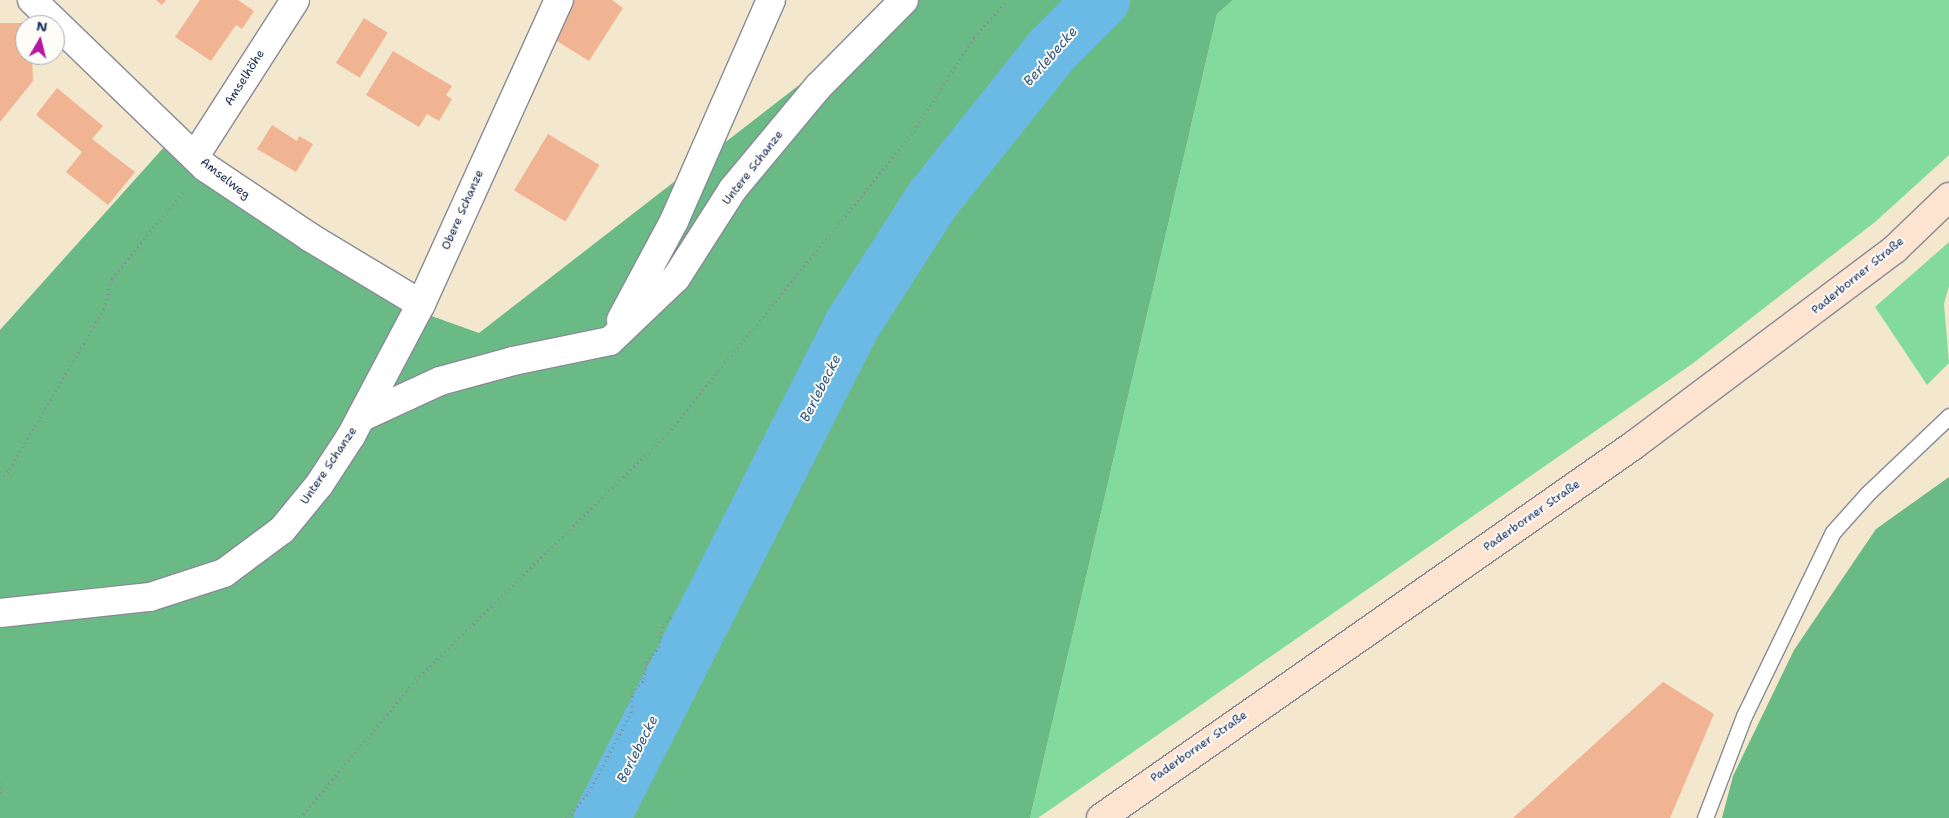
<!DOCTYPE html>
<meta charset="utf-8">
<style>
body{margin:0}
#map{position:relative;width:1949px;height:818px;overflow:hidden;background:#f3e7cd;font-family:"Shantell Sans",sans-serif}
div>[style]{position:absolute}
.green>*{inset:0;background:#83da9f}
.forest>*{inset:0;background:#6aba86}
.river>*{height:56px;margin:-28px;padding:0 28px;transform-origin:28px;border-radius:28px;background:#6abae5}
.building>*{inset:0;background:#f0b492;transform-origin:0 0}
.path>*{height:3px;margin-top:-1.5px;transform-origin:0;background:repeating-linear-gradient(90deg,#878b96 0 1px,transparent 0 5px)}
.roads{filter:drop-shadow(1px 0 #878b96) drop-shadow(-1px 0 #878b96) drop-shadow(0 1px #878b96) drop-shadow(0 -1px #878b96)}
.service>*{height:15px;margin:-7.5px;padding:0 7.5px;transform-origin:7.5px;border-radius:7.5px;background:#fff}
.minor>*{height:28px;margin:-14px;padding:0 14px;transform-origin:14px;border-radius:14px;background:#fff}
.secondary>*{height:28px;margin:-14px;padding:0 14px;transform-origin:14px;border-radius:14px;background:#fde4d1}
span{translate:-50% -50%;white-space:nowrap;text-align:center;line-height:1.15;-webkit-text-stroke:4px #fdfcf7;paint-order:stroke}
.street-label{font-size:12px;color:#1b2f5e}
.water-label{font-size:14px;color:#335986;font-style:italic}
.north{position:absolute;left:15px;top:15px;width:50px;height:50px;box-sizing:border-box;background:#fdfcf7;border:1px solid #a3aaba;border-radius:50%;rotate:8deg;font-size:14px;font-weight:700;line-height:20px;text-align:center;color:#1b2f5e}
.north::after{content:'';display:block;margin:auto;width:18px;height:22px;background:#b5179e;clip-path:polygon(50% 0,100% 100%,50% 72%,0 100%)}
</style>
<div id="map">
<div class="green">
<i style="clip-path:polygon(1233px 0,1949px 0,1949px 155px,1875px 222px,1692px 364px,1038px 818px,1030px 818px,1217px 14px)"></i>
<i style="clip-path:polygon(1949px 242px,1949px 286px,1944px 304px,1949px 363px,1927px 385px,1875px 307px)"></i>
</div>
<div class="forest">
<i style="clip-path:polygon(909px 0,1233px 0,1217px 14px,1030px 818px,0 818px,0 330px,165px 146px,210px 188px,409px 308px,479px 333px)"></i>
<i style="clip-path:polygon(1949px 477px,1949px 818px,1722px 818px,1733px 776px,1794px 650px,1876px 529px)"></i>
</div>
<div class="river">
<i style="left:602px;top:818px;width:553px;rotate:-63.11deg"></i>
<i style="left:852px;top:325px;width:150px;rotate:-57.3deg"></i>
<i style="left:933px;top:199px;width:191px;rotate:-51.4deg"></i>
<i style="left:1052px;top:50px;width:71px;rotate:-45deg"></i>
</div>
<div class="building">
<i style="clip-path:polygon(156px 0,166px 0,162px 5px)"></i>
<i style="clip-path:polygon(200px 0,238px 0,254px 11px,242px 29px,236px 25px,211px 61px,175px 37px)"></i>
<i style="clip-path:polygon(572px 0,612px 0,623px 8px,589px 61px,549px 36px)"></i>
<i style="left:364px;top:18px;width:28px;height:53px;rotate:32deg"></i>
<i style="clip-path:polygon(0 23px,30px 23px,25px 25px,25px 55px,32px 55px,33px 81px,0 122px)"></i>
<i style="clip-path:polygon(393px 51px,452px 86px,446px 95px,452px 99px,439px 121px,427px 114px,419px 127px,366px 95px)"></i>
<i style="clip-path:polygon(57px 88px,103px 126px,92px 139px,135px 172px,108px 205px,66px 172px,82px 152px,36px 115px)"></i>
<i style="clip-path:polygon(272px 125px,297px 141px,299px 136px,313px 144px,296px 172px,257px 149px)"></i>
<i style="left:548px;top:134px;width:60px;height:66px;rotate:31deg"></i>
<i style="clip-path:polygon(1663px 682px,1714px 714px,1670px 818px,1513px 818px)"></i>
</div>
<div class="path">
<i style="left:0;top:479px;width:14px;rotate:-45deg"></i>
<i style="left:10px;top:469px;width:186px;rotate:-59.6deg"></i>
<i style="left:104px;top:309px;width:32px;rotate:-76deg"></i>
<i style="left:112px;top:278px;width:114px;rotate:-50.3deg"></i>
<i style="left:0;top:782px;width:11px;rotate:90deg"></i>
<i style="left:300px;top:818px;width:180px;rotate:-50deg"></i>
<i style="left:416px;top:680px;width:353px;rotate:-44.4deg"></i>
<i style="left:668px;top:433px;width:390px;rotate:-50.8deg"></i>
<i style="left:914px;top:131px;width:112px;rotate:-57.4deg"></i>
<i style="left:974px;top:37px;width:50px;rotate:-47.4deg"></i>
<i style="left:567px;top:818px;width:34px;rotate:-50deg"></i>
<i style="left:589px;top:792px;width:92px;rotate:-62deg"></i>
<i style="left:632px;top:711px;width:18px;rotate:-90deg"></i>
<i style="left:632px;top:693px;width:18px;rotate:-49deg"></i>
<i style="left:644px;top:679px;width:17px;rotate:-83deg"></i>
<i style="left:646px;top:662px;width:20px;rotate:-49deg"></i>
<i style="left:659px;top:647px;width:22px;rotate:-80deg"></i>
<i style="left:663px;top:625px;width:13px;rotate:-48deg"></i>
</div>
<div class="roads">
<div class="service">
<i style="left:1705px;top:818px;width:109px;rotate:-69.1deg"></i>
<i style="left:1744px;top:716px;width:204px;rotate:-64.2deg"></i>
<i style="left:1833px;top:532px;width:52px;rotate:-48.1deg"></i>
<i style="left:1868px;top:493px;width:112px;rotate:-43.5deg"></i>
</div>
<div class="minor">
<i style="left:32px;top:0;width:240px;rotate:44deg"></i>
<i style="left:205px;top:167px;width:128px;rotate:33.8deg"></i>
<i style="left:311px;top:238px;width:128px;rotate:31deg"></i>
<i style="left:195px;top:156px;width:185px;rotate:-57.3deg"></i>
<i style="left:621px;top:320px;width:112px;rotate:-61.8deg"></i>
<i style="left:674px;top:221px;width:241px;rotate:-66.3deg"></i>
<i style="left:362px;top:417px;width:86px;rotate:-24.8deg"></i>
<i style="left:440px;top:381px;width:76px;rotate:-15.3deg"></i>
<i style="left:513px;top:361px;width:99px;rotate:-11.7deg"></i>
<i style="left:610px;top:341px;width:91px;rotate:-43.7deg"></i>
<i style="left:676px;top:278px;width:106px;rotate:-57.4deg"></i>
<i style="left:733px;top:189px;width:133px;rotate:-50.2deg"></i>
<i style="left:818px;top:87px;width:122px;rotate:-45.3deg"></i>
<i style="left:0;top:613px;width:151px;rotate:-6.1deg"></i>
<i style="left:150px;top:597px;width:78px;rotate:-18deg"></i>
<i style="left:224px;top:573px;width:72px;rotate:-36.6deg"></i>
<i style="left:282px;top:530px;width:58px;rotate:-50.6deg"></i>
<i style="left:319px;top:485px;width:59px;rotate:-56.9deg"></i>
<i style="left:351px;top:436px;width:149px;rotate:-62.1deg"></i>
<i style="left:421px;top:304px;width:334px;rotate:-65.6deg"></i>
</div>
<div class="secondary">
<i style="left:1101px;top:818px;width:651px;rotate:-34.98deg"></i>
<i style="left:1634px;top:445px;width:326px;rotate:-36.9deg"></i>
<i style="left:1895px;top:249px;width:75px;rotate:-43.9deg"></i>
</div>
</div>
<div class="street-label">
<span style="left:245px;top:78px;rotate:-58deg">Amselhöhe</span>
<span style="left:753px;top:168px;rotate:-52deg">Untere Schanze</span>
<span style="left:225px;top:179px;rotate:38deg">Amselweg</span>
<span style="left:463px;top:210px;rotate:-66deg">Obere Schanze</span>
<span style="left:1858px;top:276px;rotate:-39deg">Paderborner Straße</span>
<span style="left:329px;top:466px;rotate:-56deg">Untere Schanze</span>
<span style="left:1532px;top:516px;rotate:-35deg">Paderborner Straße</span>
<span style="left:1199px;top:747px;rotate:-35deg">Paderborner Straße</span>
</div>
<div class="water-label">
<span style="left:1050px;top:56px;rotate:-49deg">Berlebecke</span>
<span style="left:820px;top:388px;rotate:-63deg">Berlebecke</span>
<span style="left:637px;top:749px;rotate:-63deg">Berlebecke</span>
</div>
<div class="north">N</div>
</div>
